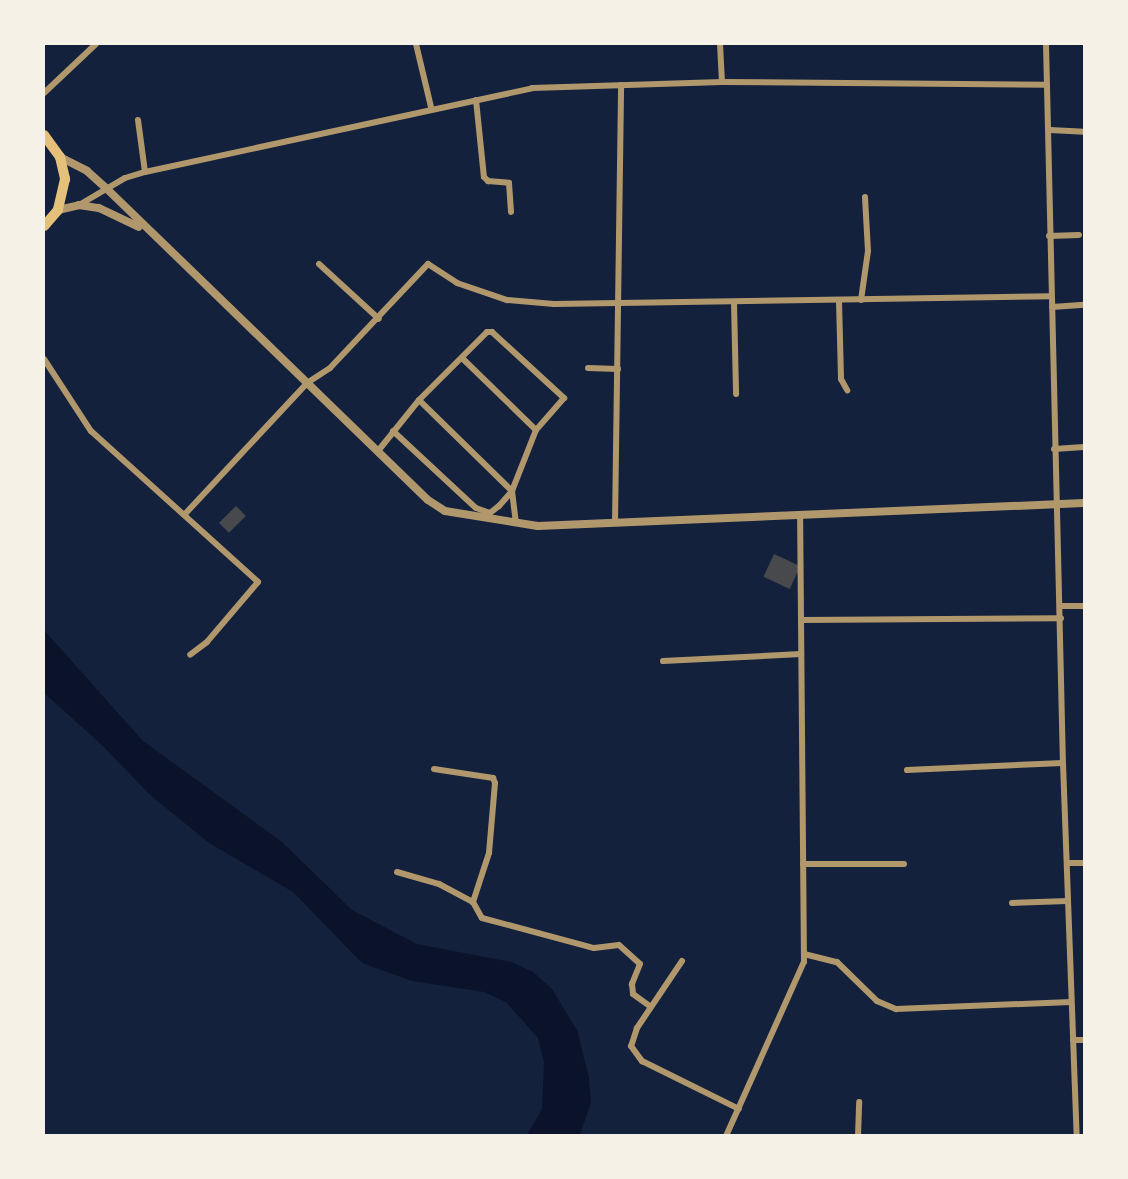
<!DOCTYPE html>
<style>
body{margin:0}
#map{position:relative;width:1128px;height:1179px;overflow:hidden;background:#14213d;font-family:"DM Sans",sans-serif}
div>[style]{position:absolute}
.water>*{inset:0;background:#0b132b}
.building>*{inset:0;background:#48494c;transform-origin:0 0}
.minor>*{height:6px;margin:-3px;padding:0 3px;transform-origin:3px;border-radius:3px;background:#b1986c}
.tertiary>*{height:8px;margin:-4px;padding:0 4px;transform-origin:4px;border-radius:4px;background:#b1986c}
.primary>*{height:10px;margin:-5px;padding:0 5px;transform-origin:5px;border-radius:5px;background:#e5c07b}
span{translate:-50% -50%;white-space:nowrap;text-align:center;line-height:1.15;-webkit-text-stroke:6px #f6f1e7;paint-order:stroke}
.frame{position:absolute;inset:0;border:45px solid #f6f1e7;pointer-events:none}
</style>
<div id="map">
<div class="water">
<i style="clip-path:polygon(44px 630px,143px 741px,282px 842px,352px 910px,417px 944px,511px 962px,533px 972px,552px 989px,577px 1030px,589px 1078px,591px 1102px,580px 1135px,527px 1135px,542px 1109px,544px 1062px,538px 1038px,506px 1002px,484px 992px,412px 981px,362px 963px,293px 892px,209px 843px,149px 794px,104px 747px,44px 693px)"></i>
</div>
<div class="building">
<i style="left:236px;top:506px;width:14px;height:24px;rotate:45deg"></i>
<i style="left:774px;top:554px;width:29px;height:25px;rotate:25deg"></i>
</div>
<div class="minor">
<i style="left:416px;top:44px;width:65px;rotate:76.6deg"></i>
<i style="left:720px;top:44px;width:38px;rotate:87deg"></i>
<i style="left:1046px;top:44px;width:719px;rotate:88.65deg"></i>
<i style="left:1063px;top:763px;width:373px;rotate:87.9deg"></i>
<i style="left:44px;top:93px;width:71px;rotate:-43.3deg"></i>
<i style="left:476px;top:100px;width:77px;rotate:84.1deg"></i>
<i style="left:484px;top:177px;width:6px;rotate:45deg"></i>
<i style="left:488px;top:181px;width:21px;rotate:5deg"></i>
<i style="left:509px;top:183px;width:29px;rotate:86deg"></i>
<i style="left:138px;top:120px;width:52px;rotate:82.3deg"></i>
<i style="left:1050px;top:130px;width:34px;rotate:3deg"></i>
<i style="left:79px;top:205px;width:53px;rotate:-30.4deg"></i>
<i style="left:125px;top:178px;width:21px;rotate:-17deg"></i>
<i style="left:145px;top:172px;width:396px;rotate:-12.2deg"></i>
<i style="left:532px;top:88px;width:190px;rotate:-1.8deg"></i>
<i style="left:722px;top:82px;width:325px;rotate:0.5deg"></i>
<i style="left:1049px;top:236px;width:30px;rotate:-2deg"></i>
<i style="left:319px;top:264px;width:81px;rotate:42.5deg"></i>
<i style="left:861px;top:300px;width:49px;rotate:-81.9deg"></i>
<i style="left:868px;top:251px;width:54px;rotate:-93.2deg"></i>
<i style="left:839px;top:301px;width:78px;rotate:88.5deg"></i>
<i style="left:841px;top:379px;width:13px;rotate:61deg"></i>
<i style="left:734px;top:303px;width:91px;rotate:88.7deg"></i>
<i style="left:1052px;top:307px;width:32px;rotate:-4deg"></i>
<i style="left:462px;top:358px;width:103px;rotate:44.2deg"></i>
<i style="left:44px;top:359px;width:86px;rotate:56.9deg"></i>
<i style="left:91px;top:431px;width:225px;rotate:42.1deg"></i>
<i style="left:258px;top:582px;width:79px;rotate:130.4deg"></i>
<i style="left:207px;top:642px;width:21px;rotate:143deg"></i>
<i style="left:588px;top:368px;width:30px;rotate:2deg"></i>
<i style="left:393px;top:431px;width:113px;rotate:42.9deg"></i>
<i style="left:476px;top:508px;width:15px;rotate:20deg"></i>
<i style="left:490px;top:513px;width:11px;rotate:-38deg"></i>
<i style="left:499px;top:506px;width:20px;rotate:-49deg"></i>
<i style="left:512px;top:491px;width:130px;rotate:-135.6deg"></i>
<i style="left:1054px;top:449px;width:30px;rotate:-4deg"></i>
<i style="left:378px;top:451px;width:65px;rotate:-51.2deg"></i>
<i style="left:419px;top:400px;width:96px;rotate:-45deg"></i>
<i style="left:487px;top:332px;width:5px"></i>
<i style="left:492px;top:332px;width:98px;rotate:42.5deg"></i>
<i style="left:564px;top:398px;width:43px;rotate:131.2deg"></i>
<i style="left:536px;top:430px;width:66px;rotate:111.5deg"></i>
<i style="left:512px;top:491px;width:32px;rotate:83deg"></i>
<i style="left:185px;top:514px;width:179px;rotate:-47deg"></i>
<i style="left:307px;top:383px;width:27px;rotate:-33deg"></i>
<i style="left:330px;top:368px;width:143px;rotate:-46.7deg"></i>
<i style="left:428px;top:264px;width:35px;rotate:33deg"></i>
<i style="left:457px;top:283px;width:53px;rotate:18.8deg"></i>
<i style="left:507px;top:300px;width:47px;rotate:4.9deg"></i>
<i style="left:554px;top:304px;width:497px;rotate:-0.9deg"></i>
<i style="left:615px;top:523px;width:438px;rotate:-89.2deg"></i>
<i style="left:1060px;top:606px;width:24px"></i>
<i style="left:801px;top:620px;width:260px;rotate:-0.4deg"></i>
<i style="left:663px;top:661px;width:138px;rotate:-2.9deg"></i>
<i style="left:434px;top:769px;width:60px;rotate:8.7deg"></i>
<i style="left:493px;top:778px;width:5px;rotate:68deg"></i>
<i style="left:495px;top:783px;width:70px;rotate:94.9deg"></i>
<i style="left:489px;top:853px;width:52px;rotate:108.1deg"></i>
<i style="left:907px;top:770px;width:156px;rotate:-2.6deg"></i>
<i style="left:1068px;top:863px;width:16px"></i>
<i style="left:803px;top:864px;width:101px"></i>
<i style="left:397px;top:872px;width:44px;rotate:15.9deg"></i>
<i style="left:439px;top:884px;width:38px;rotate:28deg"></i>
<i style="left:473px;top:902px;width:18px;rotate:61deg"></i>
<i style="left:482px;top:918px;width:116px;rotate:15deg"></i>
<i style="left:594px;top:948px;width:25px;rotate:-7deg"></i>
<i style="left:619px;top:945px;width:28px;rotate:42deg"></i>
<i style="left:640px;top:964px;width:22px;rotate:112deg"></i>
<i style="left:632px;top:984px;width:10px;rotate:84deg"></i>
<i style="left:633px;top:994px;width:22px;rotate:36deg"></i>
<i style="left:1012px;top:903px;width:56px;rotate:-2deg"></i>
<i style="left:804px;top:954px;width:34px;rotate:14deg"></i>
<i style="left:837px;top:962px;width:56px;rotate:44.3deg"></i>
<i style="left:877px;top:1001px;width:21px;rotate:23deg"></i>
<i style="left:896px;top:1009px;width:175px;rotate:-2.3deg"></i>
<i style="left:682px;top:961px;width:81px;rotate:123.9deg"></i>
<i style="left:637px;top:1028px;width:19px;rotate:108deg"></i>
<i style="left:631px;top:1046px;width:19px;rotate:54deg"></i>
<i style="left:642px;top:1061px;width:108px;rotate:26.3deg"></i>
<i style="left:1073px;top:1040px;width:11px"></i>
<i style="left:726px;top:1136px;width:191px;rotate:-65.9deg"></i>
<i style="left:804px;top:962px;width:445px;rotate:-90.5deg"></i>
<i style="left:858px;top:1136px;width:34px;rotate:-88deg"></i>
</div>
<div class="tertiary">
<i style="left:60px;top:157px;width:30px;rotate:27deg"></i>
<i style="left:87px;top:171px;width:25px;rotate:42deg"></i>
<i style="left:106px;top:188px;width:448px;rotate:44.1deg"></i>
<i style="left:428px;top:500px;width:20px;rotate:33deg"></i>
<i style="left:445px;top:511px;width:94px;rotate:9.2deg"></i>
<i style="left:538px;top:526px;width:546px;rotate:-2.41deg"></i>
<i style="left:58px;top:210px;width:22px;rotate:-13deg"></i>
<i style="left:79px;top:205px;width:20px;rotate:9deg"></i>
<i style="left:99px;top:208px;width:44px;rotate:25.4deg"></i>
</div>
<div class="primary">
<i style="left:44px;top:135px;width:27px;rotate:54deg"></i>
<i style="left:60px;top:157px;width:23px;rotate:77deg"></i>
<i style="left:65px;top:179px;width:32px;rotate:103deg"></i>
<i style="left:58px;top:210px;width:21px;rotate:131deg"></i>
</div>
<div class="frame"></div>
</div>
